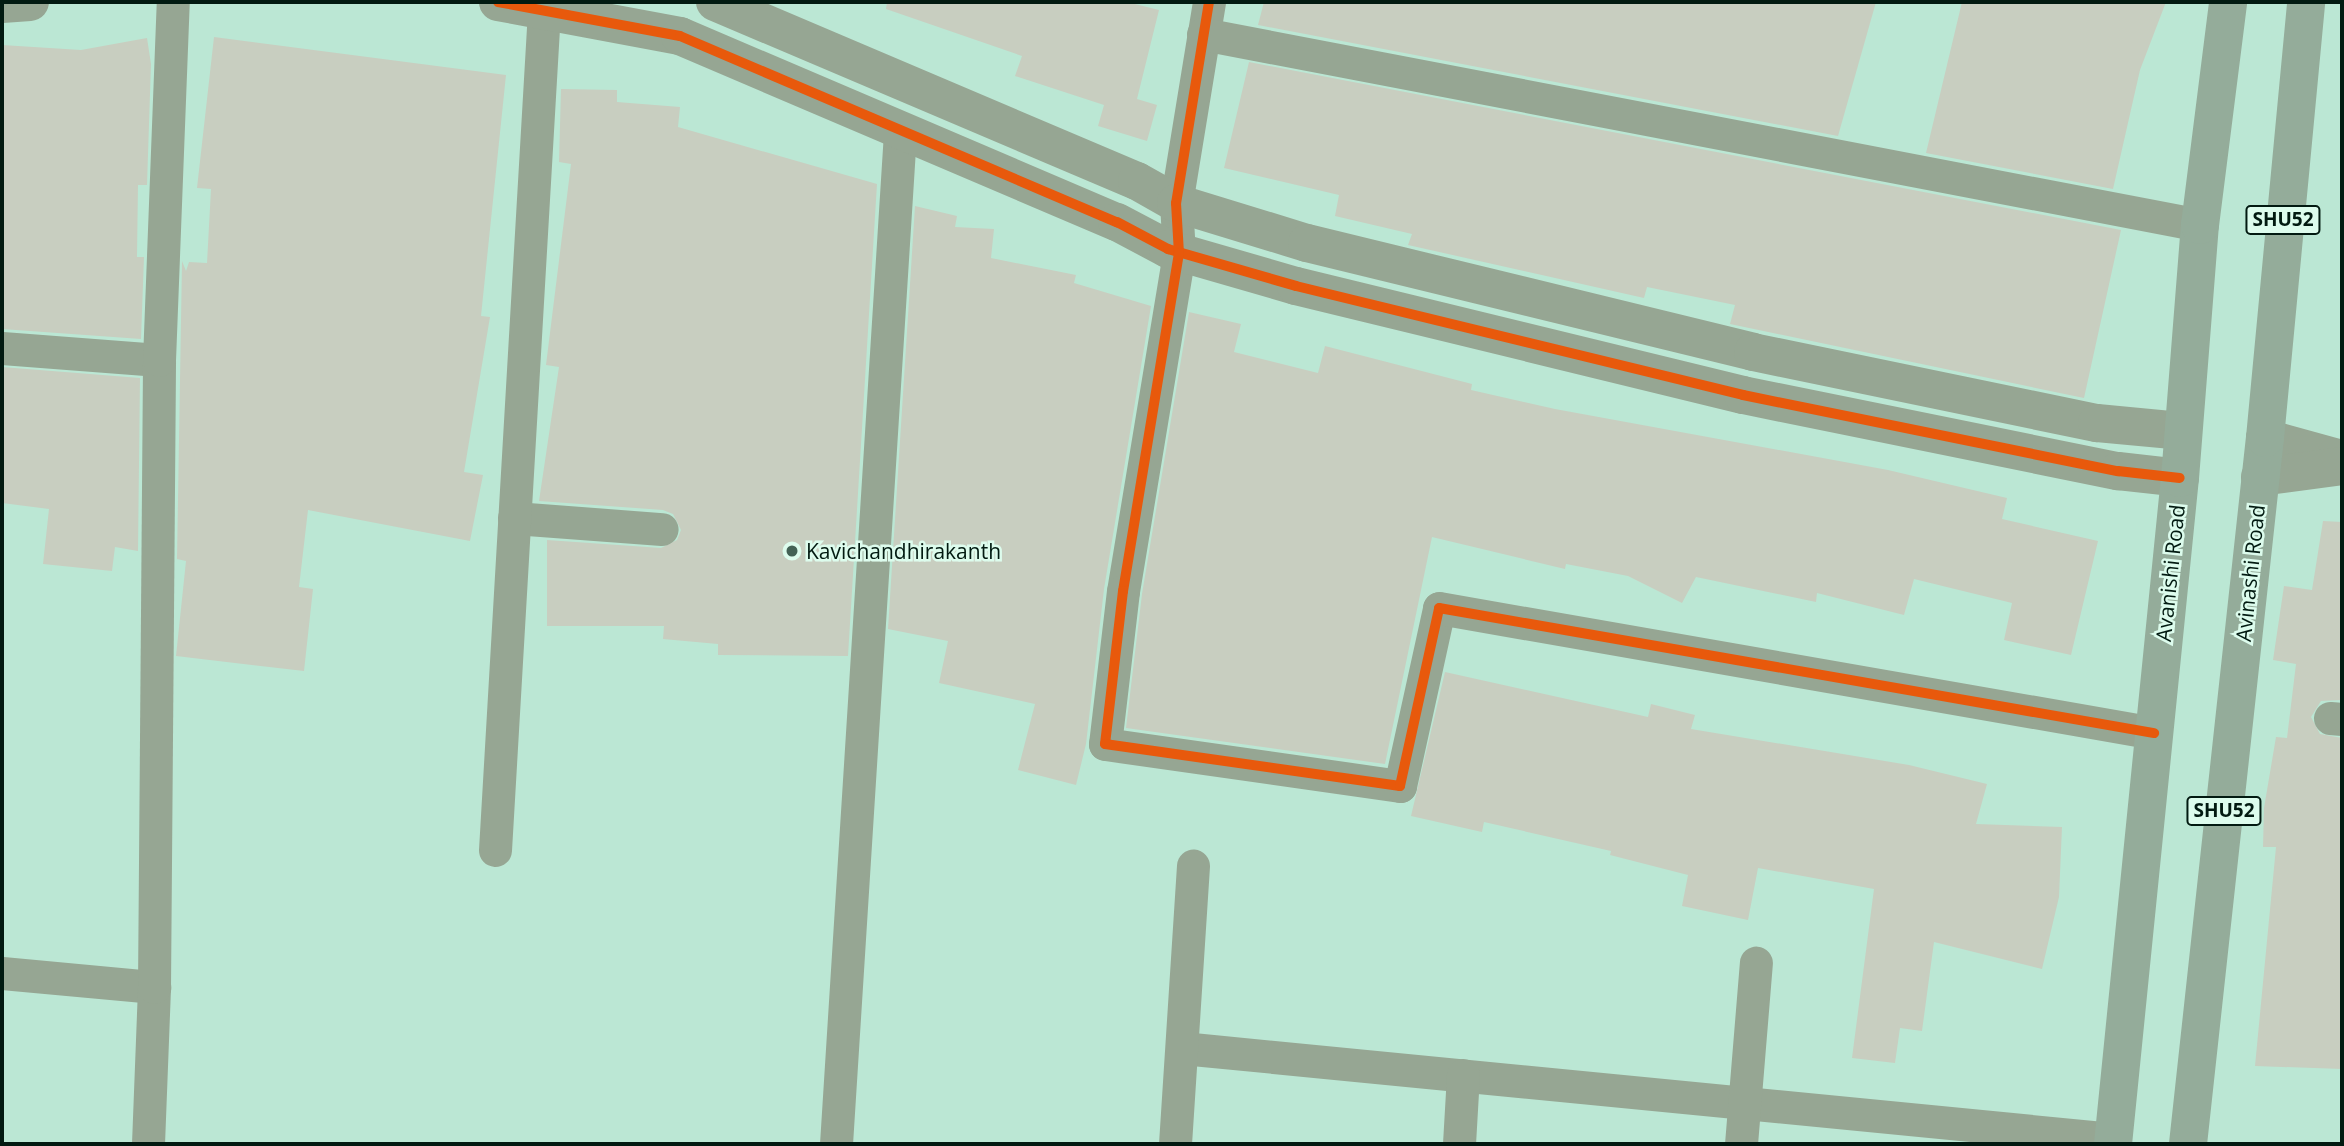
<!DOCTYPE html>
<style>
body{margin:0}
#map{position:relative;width:2344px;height:1146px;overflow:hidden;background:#bbe7d4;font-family:"Open Sans",sans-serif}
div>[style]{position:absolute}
.building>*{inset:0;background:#c8cec0}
.minor>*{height:33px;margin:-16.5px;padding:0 16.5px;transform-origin:16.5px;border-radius:16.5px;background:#96a693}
.tertiary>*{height:38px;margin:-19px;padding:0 19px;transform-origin:19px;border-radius:19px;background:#96a693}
.primary>*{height:38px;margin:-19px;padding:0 19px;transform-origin:19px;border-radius:19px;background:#94ac9a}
.cycleway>*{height:10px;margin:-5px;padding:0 5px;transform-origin:5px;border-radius:5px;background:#e8590c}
.dots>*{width:19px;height:19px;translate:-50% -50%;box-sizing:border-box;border:4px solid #ddfced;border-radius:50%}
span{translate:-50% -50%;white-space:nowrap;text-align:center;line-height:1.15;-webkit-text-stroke:5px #ddfced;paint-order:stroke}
.shield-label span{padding:2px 5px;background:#ddfced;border:2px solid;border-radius:5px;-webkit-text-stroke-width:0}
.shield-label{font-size:19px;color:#021a11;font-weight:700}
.poi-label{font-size:21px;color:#021a11}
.left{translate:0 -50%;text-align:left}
.street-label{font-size:21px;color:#021a11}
.frame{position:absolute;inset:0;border:4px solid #021a11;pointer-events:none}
</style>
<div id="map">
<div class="building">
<i style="clip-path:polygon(887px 2px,1127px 2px,1159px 10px,1137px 99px,1157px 105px,1147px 141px,1098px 126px,1104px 105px,1015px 76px,1022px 56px,886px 9px)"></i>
<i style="clip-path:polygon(1264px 2px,1876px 2px,1838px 136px,1258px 25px)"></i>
<i style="clip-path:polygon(1962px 2px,2166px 2px,2140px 70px,2113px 189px,1926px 153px)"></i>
<i style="clip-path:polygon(214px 37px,506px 75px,481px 316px,490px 317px,464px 472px,483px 475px,470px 541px,308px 510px,299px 587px,313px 589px,304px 671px,176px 656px,186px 561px,177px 559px,182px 261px,186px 271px,189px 262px,207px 263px,211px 189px,197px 188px)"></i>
<i style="clip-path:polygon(147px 38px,151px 64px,147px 185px,138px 185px,137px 257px,144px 257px,141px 339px,2px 329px,2px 45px,81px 50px)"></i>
<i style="clip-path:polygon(1249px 62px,2121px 230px,2084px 398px,1730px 324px,1735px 305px,1647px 287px,1644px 298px,1408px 245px,1412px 234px,1335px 216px,1339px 195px,1224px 168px)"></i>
<i style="clip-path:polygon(561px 89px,617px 90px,617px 102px,680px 107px,678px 127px,877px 184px,848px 656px,718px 655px,718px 644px,663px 639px,664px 626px,547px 626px,547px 540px,661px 548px,677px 540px,681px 530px,673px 514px,663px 510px,539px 501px,559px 367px,546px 365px,571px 164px,559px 162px)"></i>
<i style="clip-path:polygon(915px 206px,957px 216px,955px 227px,994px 229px,991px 258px,1076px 275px,1074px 283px,1151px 306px,1104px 589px,1086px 744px,1076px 785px,1018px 770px,1035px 704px,939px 683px,948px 641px,888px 629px)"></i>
<i style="clip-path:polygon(1189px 312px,1241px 324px,1234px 352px,1318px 373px,1325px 346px,1472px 384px,1471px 390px,1555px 409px,1888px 470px,2007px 498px,2002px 519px,2098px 541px,2071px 655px,2004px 640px,2012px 603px,1914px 579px,1904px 615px,1817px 593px,1816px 602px,1696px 577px,1682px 603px,1628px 576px,1566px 564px,1565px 569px,1432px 537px,1385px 764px,1126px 728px,1142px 594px)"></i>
<i style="clip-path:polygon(2px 367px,140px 378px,138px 551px,115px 547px,112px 571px,43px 564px,49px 509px,2px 503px)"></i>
<i style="clip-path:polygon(2323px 521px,2342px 522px,2342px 700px,2321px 701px,2311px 717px,2320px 734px,2342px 738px,2342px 1069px,2255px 1066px,2276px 847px,2263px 847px,2264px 808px,2276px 737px,2287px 738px,2296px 664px,2273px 660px,2284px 586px,2312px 590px)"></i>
<i style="clip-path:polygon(1445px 672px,1648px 717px,1651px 704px,1695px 715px,1691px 729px,1909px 765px,1987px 784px,1976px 824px,2062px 827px,2059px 897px,2042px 969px,1934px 942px,1922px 1031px,1900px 1028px,1895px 1063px,1852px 1058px,1874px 889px,1758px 868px,1748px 920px,1682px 906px,1688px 875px,1610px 855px,1611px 851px,1484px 822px,1482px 832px,1411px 816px)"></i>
</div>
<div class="minor">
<i style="left:1209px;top:2px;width:204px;rotate:99.3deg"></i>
<i style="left:1176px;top:203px;width:50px;rotate:86.6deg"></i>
<i style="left:1179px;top:253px;width:343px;rotate:99.4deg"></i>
<i style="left:1123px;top:591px;width:154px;rotate:96.7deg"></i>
<i style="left:1105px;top:744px;width:298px;rotate:8.1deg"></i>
<i style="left:1400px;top:786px;width:182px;rotate:-77.6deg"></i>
<i style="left:1439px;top:608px;width:726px;rotate:9.92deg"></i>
<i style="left:1203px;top:34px;width:1015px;rotate:10.85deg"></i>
<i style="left:2px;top:348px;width:157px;rotate:4.4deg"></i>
<i style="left:514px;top:518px;width:148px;rotate:4.3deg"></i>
<i style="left:2330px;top:718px;width:12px;rotate:5deg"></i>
<i style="left:495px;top:850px;width:841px;rotate:-86.66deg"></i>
<i style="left:2px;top:973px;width:153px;rotate:5.3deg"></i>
<i style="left:1182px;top:1048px;width:935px;rotate:5.58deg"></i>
<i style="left:148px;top:1144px;width:157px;rotate:-87.8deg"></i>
<i style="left:154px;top:987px;width:627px;rotate:-89.54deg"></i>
<i style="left:159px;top:360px;width:358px;rotate:-87.8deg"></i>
<i style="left:836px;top:1144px;width:1015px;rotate:-86.38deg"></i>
<i style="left:1175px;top:1144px;width:279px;rotate:-86.3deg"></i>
<i style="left:1459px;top:1144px;width:69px;rotate:-86.7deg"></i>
<i style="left:1741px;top:1144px;width:182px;rotate:-85.3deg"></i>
</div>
<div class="tertiary">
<i style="left:498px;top:2px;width:185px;rotate:10.6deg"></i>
<i style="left:680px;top:36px;width:475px;rotate:23.1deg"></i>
<i style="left:1117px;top:222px;width:58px;rotate:27.9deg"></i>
<i style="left:1168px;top:249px;width:133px;rotate:16.1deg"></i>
<i style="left:1296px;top:286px;width:460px;rotate:13.7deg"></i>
<i style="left:1743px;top:395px;width:383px;rotate:11.5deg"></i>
<i style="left:2118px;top:471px;width:62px;rotate:6.4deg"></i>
<i style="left:715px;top:2px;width:458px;rotate:23deg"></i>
<i style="left:1137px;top:181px;width:45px;rotate:29.4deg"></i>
<i style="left:1176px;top:203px;width:137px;rotate:17deg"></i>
<i style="left:1307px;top:243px;width:459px;rotate:13.7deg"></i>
<i style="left:1753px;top:352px;width:351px;rotate:11.7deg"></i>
<i style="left:2097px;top:423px;width:84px;rotate:5.4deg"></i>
<i style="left:2px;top:4px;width:28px;rotate:-4deg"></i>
<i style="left:2265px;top:438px;width:80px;rotate:15.3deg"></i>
<i style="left:2260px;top:477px;width:83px;rotate:-7.6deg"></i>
</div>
<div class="primary">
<i style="left:2113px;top:1144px;width:669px;rotate:-84.26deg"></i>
<i style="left:2180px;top:478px;width:254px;rotate:-85.5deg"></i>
<i style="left:2200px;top:225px;width:225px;rotate:-82.8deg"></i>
<i style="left:2188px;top:1144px;width:710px;rotate:-83.78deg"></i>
<i style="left:2265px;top:438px;width:438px;rotate:-84.6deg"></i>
</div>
<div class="cycleway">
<i style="left:498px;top:2px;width:185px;rotate:10.6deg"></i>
<i style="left:680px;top:36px;width:475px;rotate:23.1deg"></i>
<i style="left:1117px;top:222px;width:58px;rotate:27.9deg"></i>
<i style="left:1168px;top:249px;width:133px;rotate:16.1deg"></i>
<i style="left:1296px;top:286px;width:460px;rotate:13.7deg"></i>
<i style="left:1743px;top:395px;width:383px;rotate:11.5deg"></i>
<i style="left:2118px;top:471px;width:62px;rotate:6.4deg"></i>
<i style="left:1209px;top:2px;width:204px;rotate:99.3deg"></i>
<i style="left:1176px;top:203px;width:50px;rotate:86.6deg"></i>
<i style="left:1179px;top:253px;width:343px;rotate:99.4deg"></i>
<i style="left:1123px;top:591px;width:154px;rotate:96.7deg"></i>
<i style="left:1105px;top:744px;width:298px;rotate:8.1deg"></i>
<i style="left:1400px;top:786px;width:182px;rotate:-77.6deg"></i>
<i style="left:1439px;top:608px;width:726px;rotate:9.92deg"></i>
</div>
<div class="dots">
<i style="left:792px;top:551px;background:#436255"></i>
</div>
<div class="shield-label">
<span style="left:2283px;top:220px">SHU52</span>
<span style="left:2224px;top:811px">SHU52</span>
</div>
<div class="poi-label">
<span class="left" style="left:806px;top:551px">Kavichandhirakanth</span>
</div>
<div class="street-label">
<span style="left:2170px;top:573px;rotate:-84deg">Avanishi Road</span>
<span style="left:2250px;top:573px;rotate:-84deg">Avinashi Road</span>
</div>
<div class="frame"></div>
</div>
